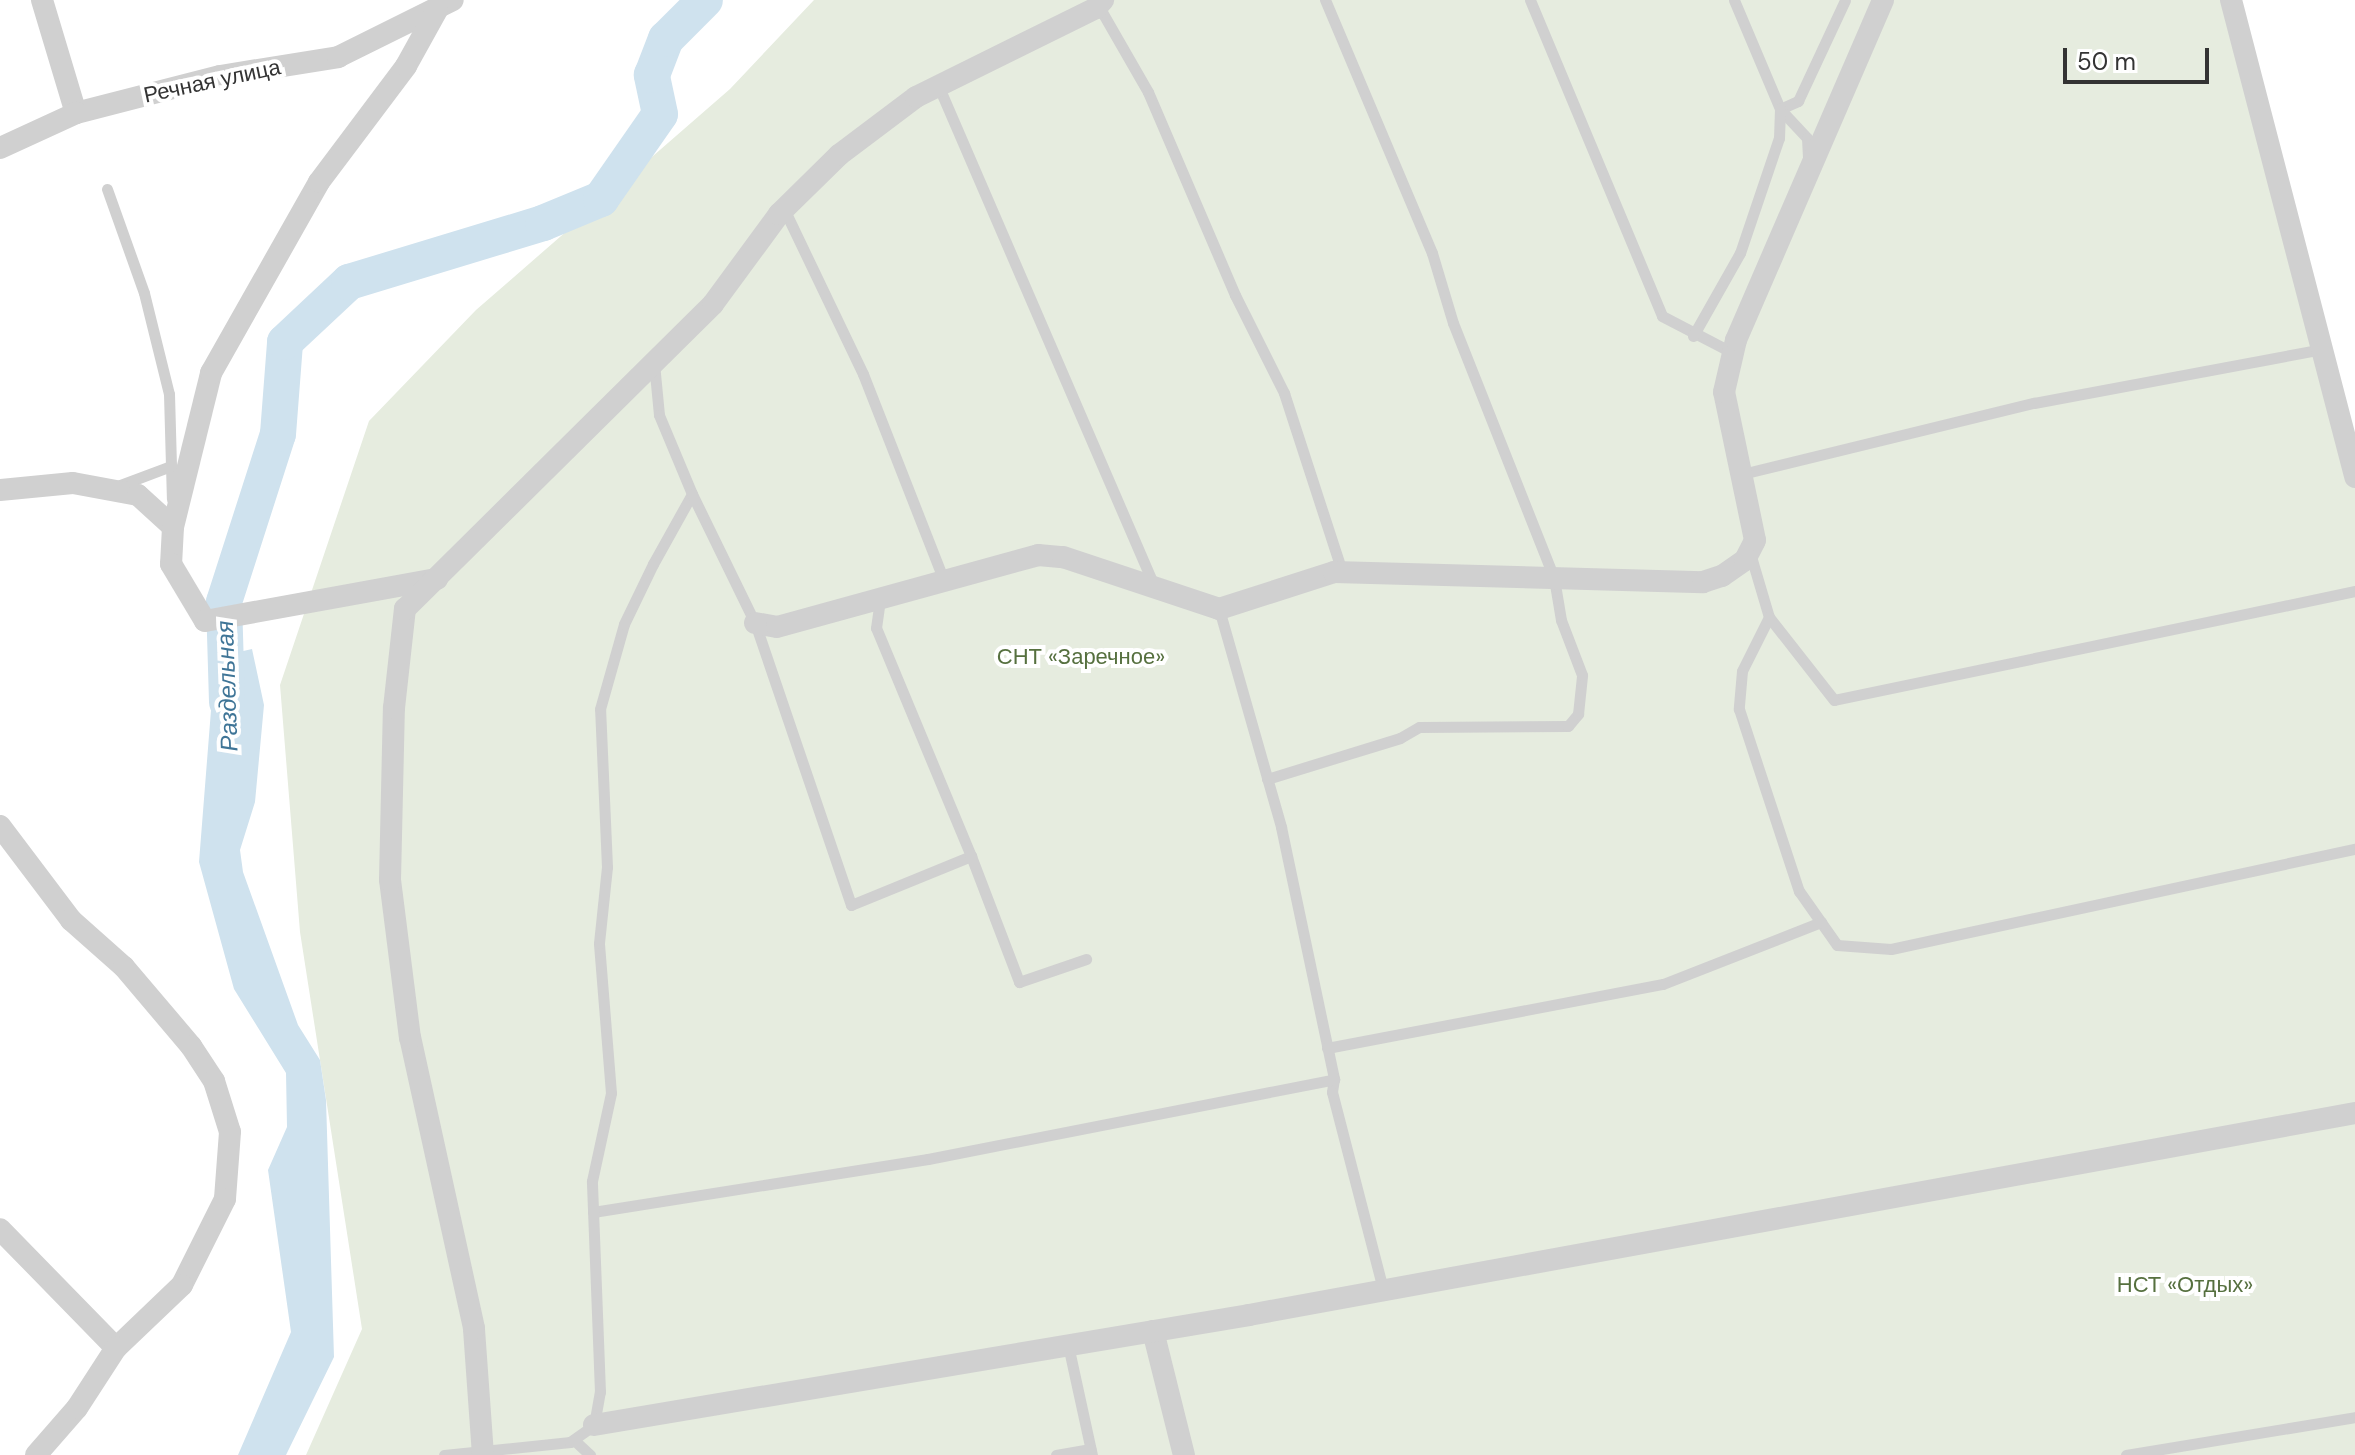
<!DOCTYPE html>
<meta charset="utf-8">
<style>
body{margin:0}
#map{position:relative;width:2355px;height:1455px;overflow:hidden;background:#fff;font-family:"DM Sans",sans-serif}
div>[style]{position:absolute}
.green>*{inset:0;background:#e6ecdf}
.water>*{inset:0;background:#cfe2ee}
.river>*{height:36px;margin:-18px;padding:0 18px;transform-origin:18px;border-radius:18px;background:#cfe2ee}
.service>*{height:11px;margin:-5.5px;padding:0 5.5px;transform-origin:5.5px;border-radius:5.5px;background:#d0d0d0}
.minor>*{height:22px;margin:-11px;padding:0 11px;transform-origin:11px;border-radius:11px;background:#d0d0d0}
span{translate:-50% -50%;white-space:nowrap;text-align:center;line-height:1.15;-webkit-text-stroke:8px #fff;paint-order:stroke}
.street-label{font-size:22px;color:#333}
.park-label{font-size:22px;color:#56703f}
.water-label{font-size:24px;color:#3f7597;font-style:italic}
.scale{position:absolute;left:2063px;top:48px;width:146px;height:36px;box-sizing:border-box;border:4px solid #333;border-top:0;padding-left:10px;font-size:24px;line-height:28px;white-space:nowrap;color:#333;-webkit-text-stroke:6px #fff;paint-order:stroke}
</style>
<div id="map">
<div class="green">
<i style="clip-path:polygon(814px 0,2224px 0,2355px 477px,2355px 1455px,306px 1455px,362px 1329px,300px 932px,280px 685px,369px 421px,476px 310px,730px 89px)"></i>
</div>
<div class="water">
<i style="clip-path:polygon(252px 649px,264px 705px,255px 802px,240px 850px,243px 872px,298px 1025px,320px 1060px,326px 1100px,334px 1357px,286px 1455px,238px 1455px,291px 1332px,268px 1170px,287px 1127px,286px 1073px,234px 989px,199px 862px,213px 685px,226px 655px)"></i>
</div>
<div class="river">
<i style="left:227px;top:702px;width:100px;rotate:-91.7deg"></i>
<i style="left:224px;top:602px;width:176px;rotate:-72.2deg"></i>
<i style="left:278px;top:434px;width:92px;rotate:-85.6deg"></i>
<i style="left:285px;top:342px;width:88px;rotate:-43.2deg"></i>
<i style="left:349px;top:282px;width:203px;rotate:-16.9deg"></i>
<i style="left:543px;top:223px;width:63px;rotate:-22.5deg"></i>
<i style="left:601px;top:199px;width:103px;rotate:-55.2deg"></i>
<i style="left:660px;top:114px;width:40px;rotate:-102deg"></i>
<i style="left:652px;top:75px;width:39px;rotate:-69deg"></i>
<i style="left:666px;top:39px;width:55px;rotate:-45deg"></i>
</div>
<div class="service">
<i style="left:1530px;top:0;width:342px;rotate:67.3deg"></i>
<i style="left:1662px;top:316px;width:80px;rotate:27.5deg"></i>
<i style="left:1734px;top:0;width:118px;rotate:67.1deg"></i>
<i style="left:1780px;top:109px;width:20px;rotate:-24deg"></i>
<i style="left:1798px;top:101px;width:111px;rotate:-65deg"></i>
<i style="left:1098px;top:5px;width:100px;rotate:60.1deg"></i>
<i style="left:1148px;top:92px;width:221px;rotate:66.8deg"></i>
<i style="left:1235px;top:295px;width:110px;rotate:63.4deg"></i>
<i style="left:1284px;top:393px;width:188px;rotate:72deg"></i>
<i style="left:938px;top:85px;width:548px;rotate:66.66deg"></i>
<i style="left:1780px;top:109px;width:40px;rotate:47deg"></i>
<i style="left:1807px;top:138px;width:22px;rotate:87deg"></i>
<i style="left:107px;top:189px;width:110px;rotate:70.4deg"></i>
<i style="left:144px;top:293px;width:104px;rotate:76.1deg"></i>
<i style="left:169px;top:394px;width:105px;rotate:88.4deg"></i>
<i style="left:784px;top:209px;width:183px;rotate:64.4deg"></i>
<i style="left:863px;top:374px;width:222px;rotate:68.6deg"></i>
<i style="left:1693px;top:336px;width:95px;rotate:-60.5deg"></i>
<i style="left:1740px;top:253px;width:121px;rotate:-71.3deg"></i>
<i style="left:1779px;top:138px;width:29px;rotate:-88deg"></i>
<i style="left:654px;top:363px;width:52px;rotate:84.5deg"></i>
<i style="left:659px;top:415px;width:86px;rotate:67.3deg"></i>
<i style="left:1742px;top:474px;width:301px;rotate:-13.7deg"></i>
<i style="left:2034px;top:403px;width:293px;rotate:-10.6deg"></i>
<i style="left:115px;top:487px;width:60px;rotate:-20.6deg"></i>
<i style="left:1750px;top:553px;width:67px;rotate:73.5deg"></i>
<i style="left:2355px;top:591px;width:532px;rotate:168.18deg"></i>
<i style="left:1834px;top:700px;width:105px;rotate:-128.1deg"></i>
<i style="left:1769px;top:617px;width:60px;rotate:116.6deg"></i>
<i style="left:1742px;top:671px;width:38px;rotate:95deg"></i>
<i style="left:1739px;top:709px;width:192px;rotate:71.8deg"></i>
<i style="left:1799px;top:891px;width:66px;rotate:54.9deg"></i>
<i style="left:1837px;top:945px;width:54px;rotate:4.2deg"></i>
<i style="left:1891px;top:949px;width:475px;rotate:-12.2deg"></i>
<i style="left:1219px;top:609px;width:227px;rotate:74.1deg"></i>
<i style="left:1281px;top:827px;width:258px;rotate:78.1deg"></i>
<i style="left:1334px;top:1079px;width:13px;rotate:99deg"></i>
<i style="left:1332px;top:1092px;width:203px;rotate:75.5deg"></i>
<i style="left:1267px;top:779px;width:139px;rotate:-17.1deg"></i>
<i style="left:1400px;top:738px;width:22px;rotate:-30deg"></i>
<i style="left:1419px;top:727px;width:149px;rotate:-0.4deg"></i>
<i style="left:1568px;top:726px;width:16px;rotate:-50deg"></i>
<i style="left:1578px;top:714px;width:39px;rotate:-84deg"></i>
<i style="left:1582px;top:675px;width:59px;rotate:-110.9deg"></i>
<i style="left:1561px;top:620px;width:43px;rotate:-99.5deg"></i>
<i style="left:1554px;top:578px;width:274px;rotate:-111.6deg"></i>
<i style="left:1453px;top:323px;width:73px;rotate:-106.7deg"></i>
<i style="left:1432px;top:253px;width:275px;rotate:-112.9deg"></i>
<i style="left:971px;top:856px;width:135px;rotate:69.1deg"></i>
<i style="left:1019px;top:982px;width:71px;rotate:-18.9deg"></i>
<i style="left:1327px;top:1048px;width:342px;rotate:-10.8deg"></i>
<i style="left:1663px;top:984px;width:170px;rotate:-21.4deg"></i>
<i style="left:593px;top:1212px;width:339px;rotate:-9deg"></i>
<i style="left:928px;top:1159px;width:414px;rotate:-11.1deg"></i>
<i style="left:1068px;top:1345px;width:113px;rotate:77.7deg"></i>
<i style="left:574px;top:1440px;width:22px;rotate:43deg"></i>
<i style="left:444px;top:1455px;width:127px;rotate:-5.9deg"></i>
<i style="left:570px;top:1442px;width:29px;rotate:-35deg"></i>
<i style="left:594px;top:1425px;width:34px;rotate:-80deg"></i>
<i style="left:600px;top:1392px;width:211px;rotate:-92.2deg"></i>
<i style="left:592px;top:1181px;width:90px;rotate:-77.8deg"></i>
<i style="left:611px;top:1093px;width:150px;rotate:-94.6deg"></i>
<i style="left:599px;top:943px;width:76px;rotate:-84deg"></i>
<i style="left:607px;top:867px;width:158px;rotate:-92.5deg"></i>
<i style="left:600px;top:709px;width:88px;rotate:-74.2deg"></i>
<i style="left:624px;top:624px;width:67px;rotate:-64.2deg"></i>
<i style="left:653px;top:564px;width:80px;rotate:-60.9deg"></i>
<i style="left:692px;top:494px;width:144px;rotate:64deg"></i>
<i style="left:755px;top:623px;width:298px;rotate:71.2deg"></i>
<i style="left:851px;top:905px;width:130px;rotate:-22.2deg"></i>
<i style="left:971px;top:856px;width:247px;rotate:-112.6deg"></i>
<i style="left:876px;top:628px;width:29px;rotate:-82deg"></i>
<i style="left:1056px;top:1455px;width:35px;rotate:-10deg"></i>
<i style="left:2126px;top:1455px;width:232px;rotate:-9.4deg"></i>
</div>
<div class="minor">
<i style="left:42px;top:0;width:118px;rotate:73.3deg"></i>
<i style="left:76px;top:113px;width:149px;rotate:-14.4deg"></i>
<i style="left:220px;top:76px;width:120px;rotate:-9.1deg"></i>
<i style="left:338px;top:57px;width:128px;rotate:-26.4deg"></i>
<i style="left:2231px;top:0;width:493px;rotate:75.4deg"></i>
<i style="left:0;top:148px;width:84px;rotate:-24.7deg"></i>
<i style="left:0;top:490px;width:73px;rotate:-5.5deg"></i>
<i style="left:73px;top:483px;width:66px;rotate:10.5deg"></i>
<i style="left:138px;top:495px;width:47px;rotate:42.4deg"></i>
<i style="left:173px;top:527px;width:37px;rotate:93deg"></i>
<i style="left:171px;top:564px;width:66px;rotate:59.2deg"></i>
<i style="left:205px;top:621px;width:236px;rotate:-10.3deg"></i>
<i style="left:173px;top:527px;width:159px;rotate:-76.1deg"></i>
<i style="left:211px;top:373px;width:219px;rotate:-60.5deg"></i>
<i style="left:319px;top:182px;width:145px;rotate:-53.1deg"></i>
<i style="left:406px;top:66px;width:64px;rotate:-61deg"></i>
<i style="left:755px;top:623px;width:22px;rotate:10deg"></i>
<i style="left:777px;top:627px;width:271px;rotate:-15.4deg"></i>
<i style="left:1038px;top:555px;width:25px;rotate:5deg"></i>
<i style="left:1063px;top:557px;width:164px;rotate:18.4deg"></i>
<i style="left:1219px;top:609px;width:121px;rotate:-17.8deg"></i>
<i style="left:1334px;top:572px;width:369px;rotate:1.6deg"></i>
<i style="left:1703px;top:582px;width:20px;rotate:-18deg"></i>
<i style="left:1722px;top:576px;width:28px;rotate:-35deg"></i>
<i style="left:1745px;top:560px;width:22px;rotate:-63deg"></i>
<i style="left:1755px;top:540px;width:151px;rotate:-101.8deg"></i>
<i style="left:1724px;top:392px;width:53px;rotate:-77deg"></i>
<i style="left:1736px;top:340px;width:370px;rotate:-66.6deg"></i>
<i style="left:0;top:826px;width:118px;rotate:52.9deg"></i>
<i style="left:71px;top:920px;width:71px;rotate:41.6deg"></i>
<i style="left:124px;top:967px;width:104px;rotate:49.7deg"></i>
<i style="left:191px;top:1046px;width:42px;rotate:56.7deg"></i>
<i style="left:214px;top:1081px;width:53px;rotate:72.6deg"></i>
<i style="left:230px;top:1132px;width:67px;rotate:94.3deg"></i>
<i style="left:225px;top:1199px;width:96px;rotate:116.6deg"></i>
<i style="left:182px;top:1285px;width:91px;rotate:136.3deg"></i>
<i style="left:116px;top:1348px;width:166px;rotate:-134.3deg"></i>
<i style="left:1153px;top:1331px;width:128px;rotate:76deg"></i>
<i style="left:594px;top:1425px;width:664px;rotate:-9.53deg"></i>
<i style="left:1249px;top:1315px;width:1124px;rotate:-10.35deg"></i>
<i style="left:36px;top:1455px;width:62px;rotate:-48.9deg"></i>
<i style="left:77px;top:1408px;width:72px;rotate:-57deg"></i>
<i style="left:483px;top:1455px;width:127px;rotate:-94.1deg"></i>
<i style="left:474px;top:1328px;width:297px;rotate:-102.4deg"></i>
<i style="left:410px;top:1038px;width:159px;rotate:-97.2deg"></i>
<i style="left:390px;top:880px;width:172px;rotate:-88.7deg"></i>
<i style="left:394px;top:708px;width:100px;rotate:-83.7deg"></i>
<i style="left:405px;top:609px;width:433px;rotate:-44.7deg"></i>
<i style="left:713px;top:304px;width:112px;rotate:-53.7deg"></i>
<i style="left:779px;top:214px;width:84px;rotate:-44.5deg"></i>
<i style="left:839px;top:155px;width:96px;rotate:-37deg"></i>
<i style="left:916px;top:97px;width:201px;rotate:-26.3deg"></i>
<i style="left:1096px;top:8px;width:11px;rotate:-49deg"></i>
</div>
<div class="street-label">
<span style="left:212px;top:81px;rotate:-12deg">Речная улица</span>
</div>
<div class="park-label">
<span style="left:1081px;top:657px">СНТ «Заречное»</span>
<span style="left:2185px;top:1285px">НСТ «Отдых»</span>
</div>
<div class="water-label">
<span style="left:227px;top:686px;rotate:-92deg">Раздельная</span>
</div>
<div class="scale">50 m</div>
</div>
